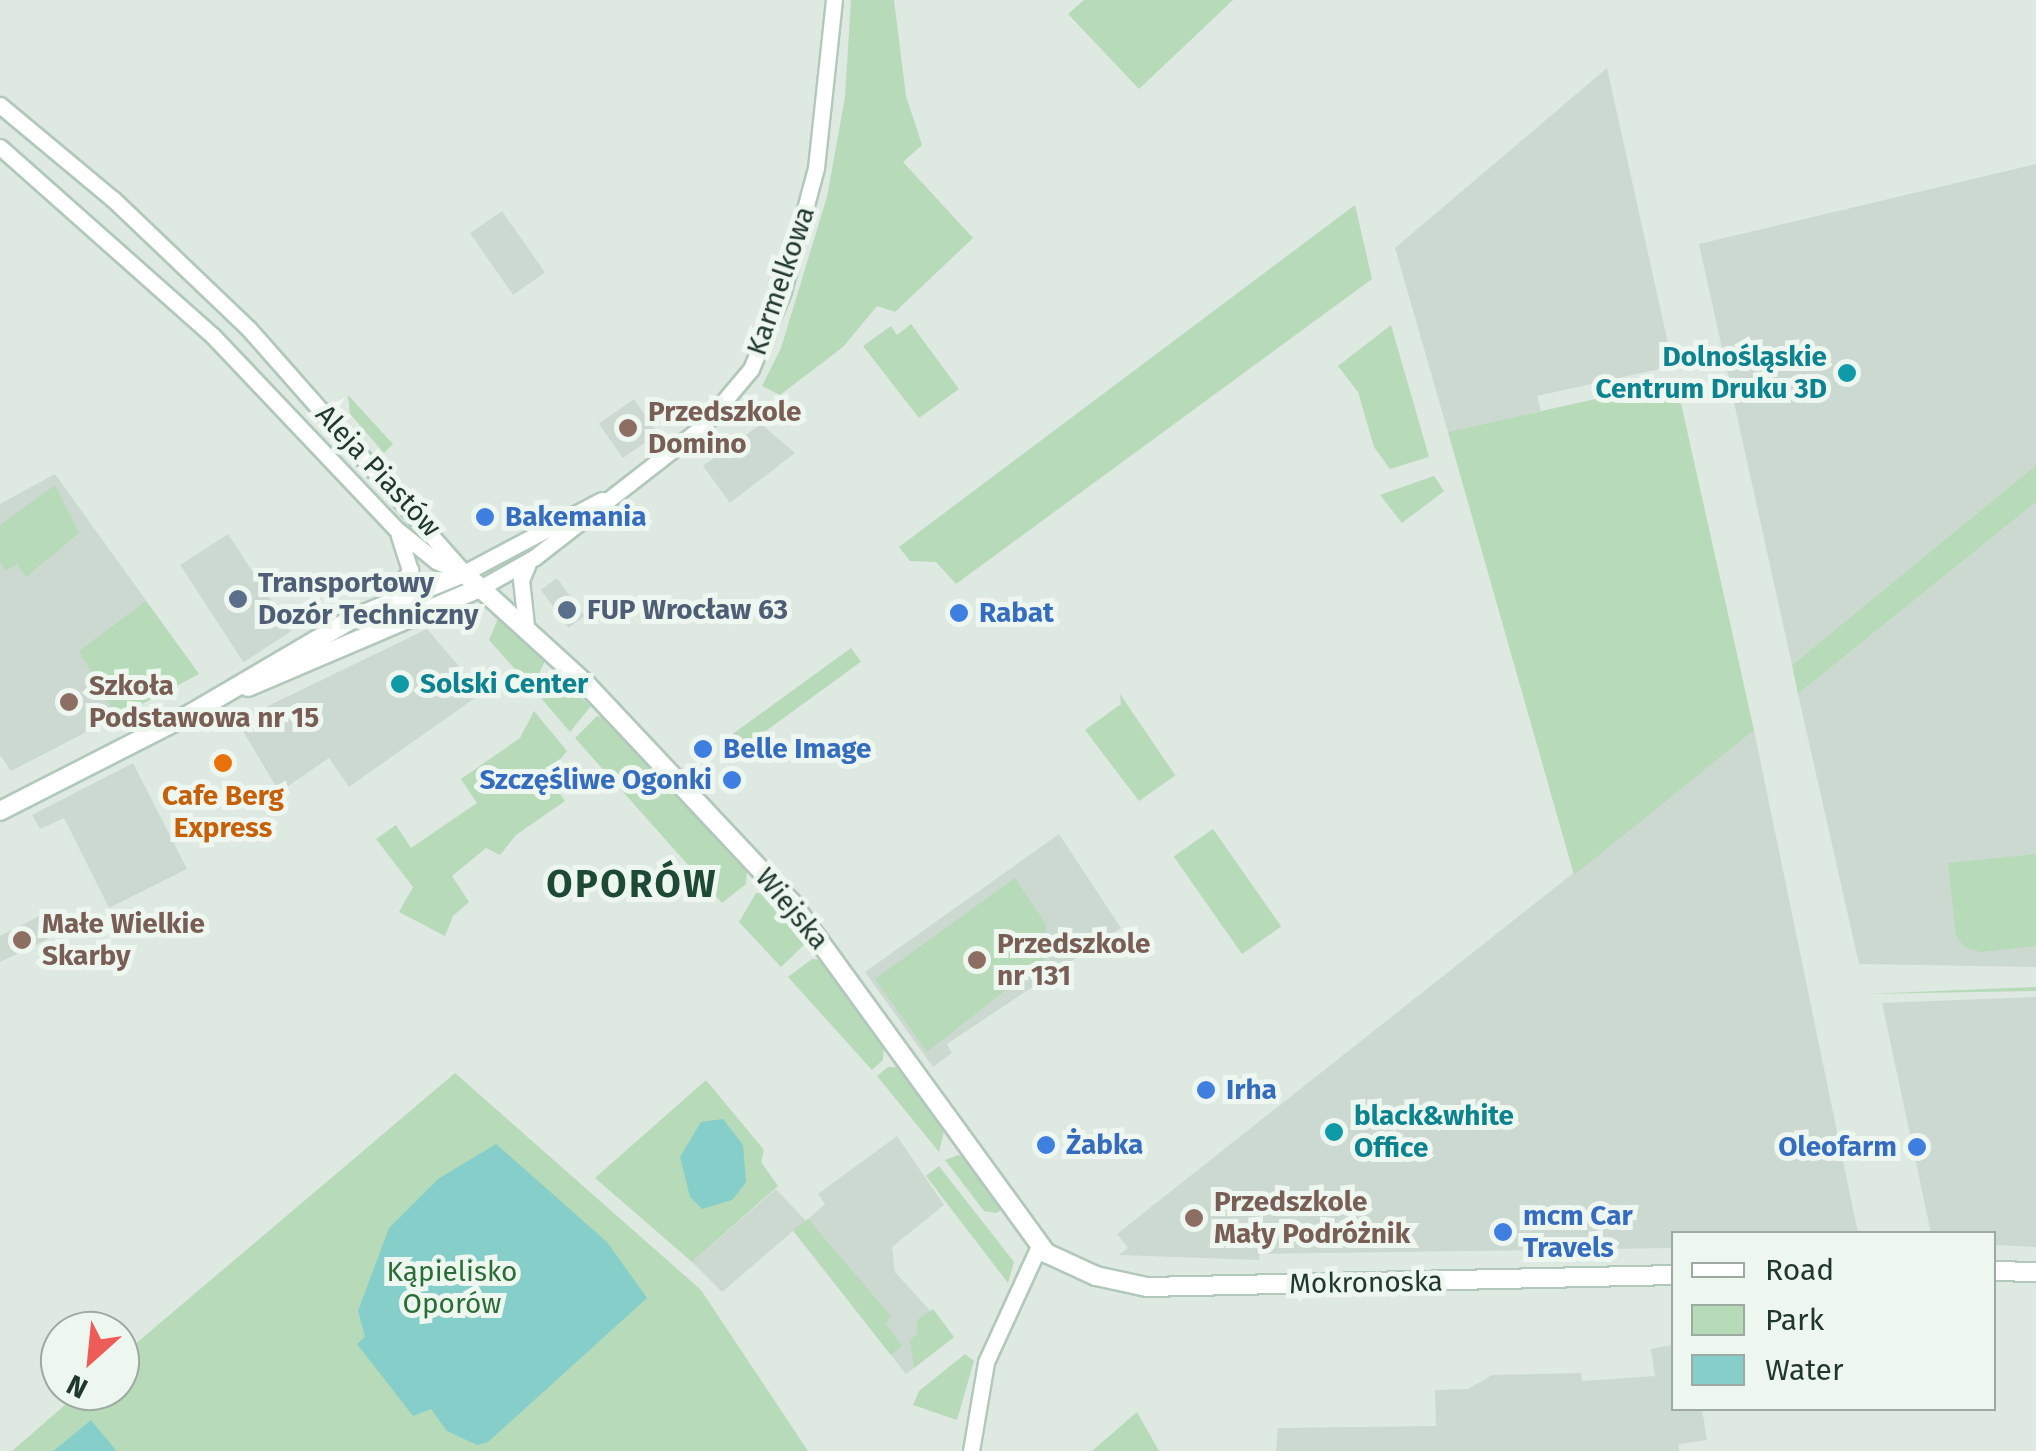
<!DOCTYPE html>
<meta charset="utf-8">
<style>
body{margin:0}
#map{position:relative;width:2036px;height:1451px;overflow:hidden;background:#dee9e2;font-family:"Fira Sans",sans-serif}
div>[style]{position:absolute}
.built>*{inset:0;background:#ccd9d0;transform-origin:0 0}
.green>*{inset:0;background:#b7dab9;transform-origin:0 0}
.water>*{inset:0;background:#86cec9}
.roads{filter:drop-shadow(2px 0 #b1c8bb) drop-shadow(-2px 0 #b1c8bb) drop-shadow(0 2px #b1c8bb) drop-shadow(0 -2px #b1c8bb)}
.tertiary>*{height:15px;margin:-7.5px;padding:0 7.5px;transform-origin:7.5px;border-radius:7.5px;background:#fff}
.secondary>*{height:18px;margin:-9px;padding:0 9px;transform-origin:9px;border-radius:9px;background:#fff}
.dots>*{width:28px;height:28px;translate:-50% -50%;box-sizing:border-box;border:5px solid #eef6f0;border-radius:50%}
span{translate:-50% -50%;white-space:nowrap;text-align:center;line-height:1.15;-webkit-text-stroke:10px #eef6f0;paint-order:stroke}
.street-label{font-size:28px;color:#20382c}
.culture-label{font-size:28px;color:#0d838f;font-weight:700}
.right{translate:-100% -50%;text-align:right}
.left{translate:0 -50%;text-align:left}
.education-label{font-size:28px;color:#785e54;font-weight:700}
.shop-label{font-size:28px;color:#366cbe;font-weight:700}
.service-label{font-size:28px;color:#4e5e75;font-weight:700}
.food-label{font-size:28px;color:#c56008;font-weight:700}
.park-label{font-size:28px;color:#2b6d37}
.district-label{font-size:38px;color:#1d4935;font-weight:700;letter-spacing:2.5px}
.legend{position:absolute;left:1671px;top:1231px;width:325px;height:180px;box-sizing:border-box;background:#eef6f0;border:2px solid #9caaa2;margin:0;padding:12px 18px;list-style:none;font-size:30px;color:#20382c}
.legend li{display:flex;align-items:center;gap:20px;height:50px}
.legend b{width:50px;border:2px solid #9caaa2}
.north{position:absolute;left:40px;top:1311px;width:100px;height:100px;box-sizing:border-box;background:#eef6f0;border:2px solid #9caaa2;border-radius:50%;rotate:207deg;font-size:28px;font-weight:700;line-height:40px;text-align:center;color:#20382c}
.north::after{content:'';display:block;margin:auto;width:35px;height:45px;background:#ee5c57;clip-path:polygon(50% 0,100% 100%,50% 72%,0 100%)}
</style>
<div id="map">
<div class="built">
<i style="clip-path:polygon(1607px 68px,1673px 366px,1537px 396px,1541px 411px,1448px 432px,1395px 248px)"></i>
<i style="clip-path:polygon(2036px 164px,2036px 465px,1792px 665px,1699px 244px)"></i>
<i style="left:502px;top:211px;width:75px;height:39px;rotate:55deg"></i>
<i style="left:634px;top:399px;width:42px;height:43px;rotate:55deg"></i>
<i style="clip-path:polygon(761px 424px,795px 453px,730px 503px,703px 466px)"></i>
<i style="clip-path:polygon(55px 474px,199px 674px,11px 771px,0 755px,0 504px)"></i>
<i style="clip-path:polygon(2036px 502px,2036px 967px,1859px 964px,1798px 694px)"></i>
<i style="left:228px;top:534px;width:116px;height:57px;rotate:57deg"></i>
<i style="left:557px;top:578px;width:47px;height:20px;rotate:54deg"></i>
<i style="clip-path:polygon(427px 629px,482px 693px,349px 787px,329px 758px,275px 795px,274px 783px,237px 721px)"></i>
<i style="clip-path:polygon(1754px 730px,1858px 1233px,1674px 1234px,1673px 1248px,1260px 1254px,1259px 1260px,1119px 1255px,1128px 1248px,1117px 1234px)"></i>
<i style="clip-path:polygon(133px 763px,187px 869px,109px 908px,64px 818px,40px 829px,32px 815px)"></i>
<i style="clip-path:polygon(1059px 834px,1121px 928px,947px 1044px,952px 1053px,933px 1067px,865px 972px)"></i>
<i style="clip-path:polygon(41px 915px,52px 937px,0 962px,0 936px)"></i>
<i style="clip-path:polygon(2036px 997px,2036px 1247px,1994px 1245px,1994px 1234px,1931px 1233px,1882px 1003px)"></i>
<i style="clip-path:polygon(897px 1136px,944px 1205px,892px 1247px,895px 1272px,954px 1337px,906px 1374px,793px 1231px,722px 1292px,692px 1262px,776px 1189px,806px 1221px,825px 1204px,818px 1194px)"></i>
<i style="clip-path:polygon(1673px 1345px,1674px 1408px,1702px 1409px,1707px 1440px,1679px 1444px,1679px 1451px,1276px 1451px,1278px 1428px,1436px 1426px,1435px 1390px,1468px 1389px,1492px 1375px,1581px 1373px,1582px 1381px,1655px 1376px,1651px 1349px)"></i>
</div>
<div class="green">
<i style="clip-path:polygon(851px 0,894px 0,906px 96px,922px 145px,903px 162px,973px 238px,895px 312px,877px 306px,843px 347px,780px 395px,762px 386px,781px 348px,827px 197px,845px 97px)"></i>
<i style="clip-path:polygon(1084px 0,1233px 0,1139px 89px,1068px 14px)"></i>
<i style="clip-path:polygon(1355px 205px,1372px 279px,956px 584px,936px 562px,910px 561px,899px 547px)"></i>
<i style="clip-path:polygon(911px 324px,959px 389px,919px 418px,863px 346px,891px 326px,897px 335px)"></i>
<i style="clip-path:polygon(1391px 325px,1429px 457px,1390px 469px,1374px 447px,1358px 392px,1338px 366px)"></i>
<i style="clip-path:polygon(1676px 381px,1754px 730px,1574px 875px,1448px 432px)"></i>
<i style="clip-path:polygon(348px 395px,393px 444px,384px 453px,350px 414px)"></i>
<i style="clip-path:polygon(2036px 465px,2036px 502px,1798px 694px,1792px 665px)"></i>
<i style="clip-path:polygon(1434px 476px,1444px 491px,1402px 523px,1380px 495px)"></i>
<i style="clip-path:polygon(55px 485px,79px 533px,26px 577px,17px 564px,6px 571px,0 562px,0 525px)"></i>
<i style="clip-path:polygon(146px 601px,199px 674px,117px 717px,79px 651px)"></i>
<i style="clip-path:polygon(500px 614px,545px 661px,532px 688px,489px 640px)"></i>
<i style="left:851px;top:648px;width:17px;height:149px;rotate:54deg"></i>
<i style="clip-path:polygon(554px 675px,591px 706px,570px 732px,541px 698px)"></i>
<i style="clip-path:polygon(1120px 694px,1175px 775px,1183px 770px,1139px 801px,1085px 730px,1121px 704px)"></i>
<i style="clip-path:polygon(534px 711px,567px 751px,547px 776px,565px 801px,516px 835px,500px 855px,486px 848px,452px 876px,469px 902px,453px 916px,445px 936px,399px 912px,413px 887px,376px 839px,396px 825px,411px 848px,477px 803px,461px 779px,520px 738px)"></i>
<i style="clip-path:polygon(597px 716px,608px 718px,747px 869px,746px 884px,722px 903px,575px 738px)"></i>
<i style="left:1213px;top:829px;width:119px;height:48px;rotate:55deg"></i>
<i style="clip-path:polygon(2036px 854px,2036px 946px,1980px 952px,1964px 947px,1956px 935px,1948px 863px)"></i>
<i style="clip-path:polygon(1015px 878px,1046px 924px,1043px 961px,927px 1052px,875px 979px)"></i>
<i style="clip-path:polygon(756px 893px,770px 894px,810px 939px,781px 967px,739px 922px)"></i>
<i style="clip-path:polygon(812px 959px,825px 960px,884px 1043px,883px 1060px,872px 1070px,788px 977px)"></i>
<i style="clip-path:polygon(2036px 987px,2036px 991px,1864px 994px)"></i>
<i style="clip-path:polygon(888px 1067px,901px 1067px,945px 1127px,939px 1152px,877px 1076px)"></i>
<i style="clip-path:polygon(455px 1073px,701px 1290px,808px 1451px,117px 1451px,91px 1420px,53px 1451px,12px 1451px,81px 1391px,120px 1391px,120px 1357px)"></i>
<i style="clip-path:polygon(706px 1080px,764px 1150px,761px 1162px,778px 1186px,692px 1262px,595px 1178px)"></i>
<i style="clip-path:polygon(958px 1155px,969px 1159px,1003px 1208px,997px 1213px,984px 1211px,945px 1160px)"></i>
<i style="clip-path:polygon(939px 1166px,1014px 1262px,1008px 1283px,926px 1176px)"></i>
<i style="clip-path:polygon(808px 1219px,891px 1316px,886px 1324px,902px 1346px,891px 1355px,793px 1230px)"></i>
<i style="clip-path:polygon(933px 1309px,954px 1337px,914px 1368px,910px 1340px,917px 1334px,917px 1320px)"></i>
<i style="clip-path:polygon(965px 1354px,974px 1361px,957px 1420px,913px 1405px,919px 1391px)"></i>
<i style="clip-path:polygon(1137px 1412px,1159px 1451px,1092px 1451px)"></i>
</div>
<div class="water">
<i style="clip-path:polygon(723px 1119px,743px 1145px,746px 1182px,732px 1200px,702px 1209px,690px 1197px,680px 1157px,701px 1122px)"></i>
<i style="clip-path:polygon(496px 1144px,607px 1242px,647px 1298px,488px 1442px,477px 1445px,447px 1431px,431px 1409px,413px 1416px,357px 1344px,365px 1337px,358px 1311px,389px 1228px,438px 1179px)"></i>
<i style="clip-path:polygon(91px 1420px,117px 1451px,53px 1451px)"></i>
</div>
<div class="roads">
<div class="tertiary">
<i style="left:0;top:105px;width:147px;rotate:39.8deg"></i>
<i style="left:113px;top:199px;width:188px;rotate:43.7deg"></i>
<i style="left:249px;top:329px;width:325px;rotate:48.6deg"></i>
<i style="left:0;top:147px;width:285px;rotate:41.6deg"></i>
<i style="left:213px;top:336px;width:265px;rotate:46.5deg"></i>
<i style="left:395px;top:528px;width:53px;rotate:38.8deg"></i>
<i style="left:436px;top:561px;width:30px;rotate:23deg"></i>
<i style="left:464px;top:573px;width:156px;rotate:-27.9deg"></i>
<i style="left:482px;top:587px;width:61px;rotate:-29.5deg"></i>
<i style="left:535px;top:557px;width:213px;rotate:-37.9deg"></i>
<i style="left:703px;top:426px;width:75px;rotate:-49.9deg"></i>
<i style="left:751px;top:369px;width:84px;rotate:-67.7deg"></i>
<i style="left:783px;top:291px;width:127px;rotate:-75deg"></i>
<i style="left:816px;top:168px;width:169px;rotate:-83.9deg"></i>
<i style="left:388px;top:602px;width:39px;rotate:-55deg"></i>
<i style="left:410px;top:570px;width:36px;rotate:-108deg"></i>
<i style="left:526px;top:625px;width:45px;rotate:-96.3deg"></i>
<i style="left:521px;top:580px;width:21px;rotate:-67deg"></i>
<i style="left:971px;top:1451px;width:90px;rotate:-80.4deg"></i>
<i style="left:986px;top:1362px;width:128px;rotate:-65.4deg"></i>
</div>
<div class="secondary">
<i style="left:248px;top:687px;width:254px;rotate:-23.1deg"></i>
<i style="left:0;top:811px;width:216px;rotate:-27deg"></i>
<i style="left:192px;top:713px;width:188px;rotate:-30.4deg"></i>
<i style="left:354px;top:618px;width:119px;rotate:-22.2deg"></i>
<i style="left:464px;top:573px;width:165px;rotate:42.3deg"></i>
<i style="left:586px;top:684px;width:299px;rotate:46.8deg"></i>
<i style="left:791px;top:902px;width:434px;rotate:54deg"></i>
<i style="left:1046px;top:1253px;width:55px;rotate:24.7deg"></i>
<i style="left:1096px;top:1276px;width:52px;rotate:12.2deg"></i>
<i style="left:1147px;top:1287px;width:527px;rotate:-1.3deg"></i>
<i style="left:1994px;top:1271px;width:42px;rotate:1.4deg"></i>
</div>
</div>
<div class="dots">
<i style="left:1847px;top:373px;background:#0f9aa8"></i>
<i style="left:628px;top:428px;background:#8d6e63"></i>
<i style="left:485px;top:517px;background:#3f7fe0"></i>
<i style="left:238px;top:599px;background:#5c6f8a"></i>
<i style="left:567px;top:610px;background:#5c6f8a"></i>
<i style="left:959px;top:613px;background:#3f7fe0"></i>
<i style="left:400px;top:684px;background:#0f9aa8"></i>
<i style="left:69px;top:702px;background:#8d6e63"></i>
<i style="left:703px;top:749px;background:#3f7fe0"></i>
<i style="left:223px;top:763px;background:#e8710a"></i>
<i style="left:732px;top:780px;background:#3f7fe0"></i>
<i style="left:22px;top:940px;background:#8d6e63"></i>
<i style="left:977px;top:960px;background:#8d6e63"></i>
<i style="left:1206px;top:1090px;background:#3f7fe0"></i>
<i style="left:1334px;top:1132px;background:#0f9aa8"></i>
<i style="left:1046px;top:1145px;background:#3f7fe0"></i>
<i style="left:1917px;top:1147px;background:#3f7fe0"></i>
<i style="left:1194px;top:1218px;background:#8d6e63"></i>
<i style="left:1503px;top:1232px;background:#3f7fe0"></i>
</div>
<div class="street-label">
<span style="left:781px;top:281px;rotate:-71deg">Karmelkowa</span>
<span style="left:378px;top:471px;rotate:47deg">Aleja Piastów</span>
<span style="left:792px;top:909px;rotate:50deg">Wiejska</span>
<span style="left:1366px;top:1283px;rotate:-1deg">Mokronoska</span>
</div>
<div class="culture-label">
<span class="right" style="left:1827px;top:373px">Dolnośląskie<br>Centrum Druku 3D</span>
<span class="left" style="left:420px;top:684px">Solski Center</span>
<span class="left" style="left:1354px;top:1132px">black&amp;white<br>Office</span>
</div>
<div class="education-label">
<span class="left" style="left:648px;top:428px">Przedszkole<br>Domino</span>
<span class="left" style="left:89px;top:702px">Szkoła<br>Podstawowa nr 15</span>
<span class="left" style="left:42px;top:940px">Małe Wielkie<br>Skarby</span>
<span class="left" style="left:997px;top:960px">Przedszkole<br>nr 131</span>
<span class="left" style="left:1214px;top:1218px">Przedszkole<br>Mały Podróżnik</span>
</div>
<div class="shop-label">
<span class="left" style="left:505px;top:517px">Bakemania</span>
<span class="left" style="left:979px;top:613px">Rabat</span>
<span class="left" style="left:723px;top:749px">Belle Image</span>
<span class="right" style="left:712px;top:780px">Szczęśliwe Ogonki</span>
<span class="left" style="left:1226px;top:1090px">Irha</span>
<span class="left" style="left:1066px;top:1145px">Żabka</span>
<span class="right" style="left:1897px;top:1147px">Oleofarm</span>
<span class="left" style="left:1523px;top:1232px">mcm Car<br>Travels</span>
</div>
<div class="service-label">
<span class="left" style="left:258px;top:599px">Transportowy<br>Dozór Techniczny</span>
<span class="left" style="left:587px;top:610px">FUP Wrocław 63</span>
</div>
<div class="food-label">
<span style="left:223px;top:812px">Cafe Berg<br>Express</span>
</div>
<div class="park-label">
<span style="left:452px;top:1288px">Kąpielisko<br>Oporów</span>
</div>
<div class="district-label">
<span style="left:632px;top:885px">OPORÓW</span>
</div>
<ul class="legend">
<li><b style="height:12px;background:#fff"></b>Road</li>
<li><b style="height:28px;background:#b7dab9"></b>Park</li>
<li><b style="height:28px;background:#86cec9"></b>Water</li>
</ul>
<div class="north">N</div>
</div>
